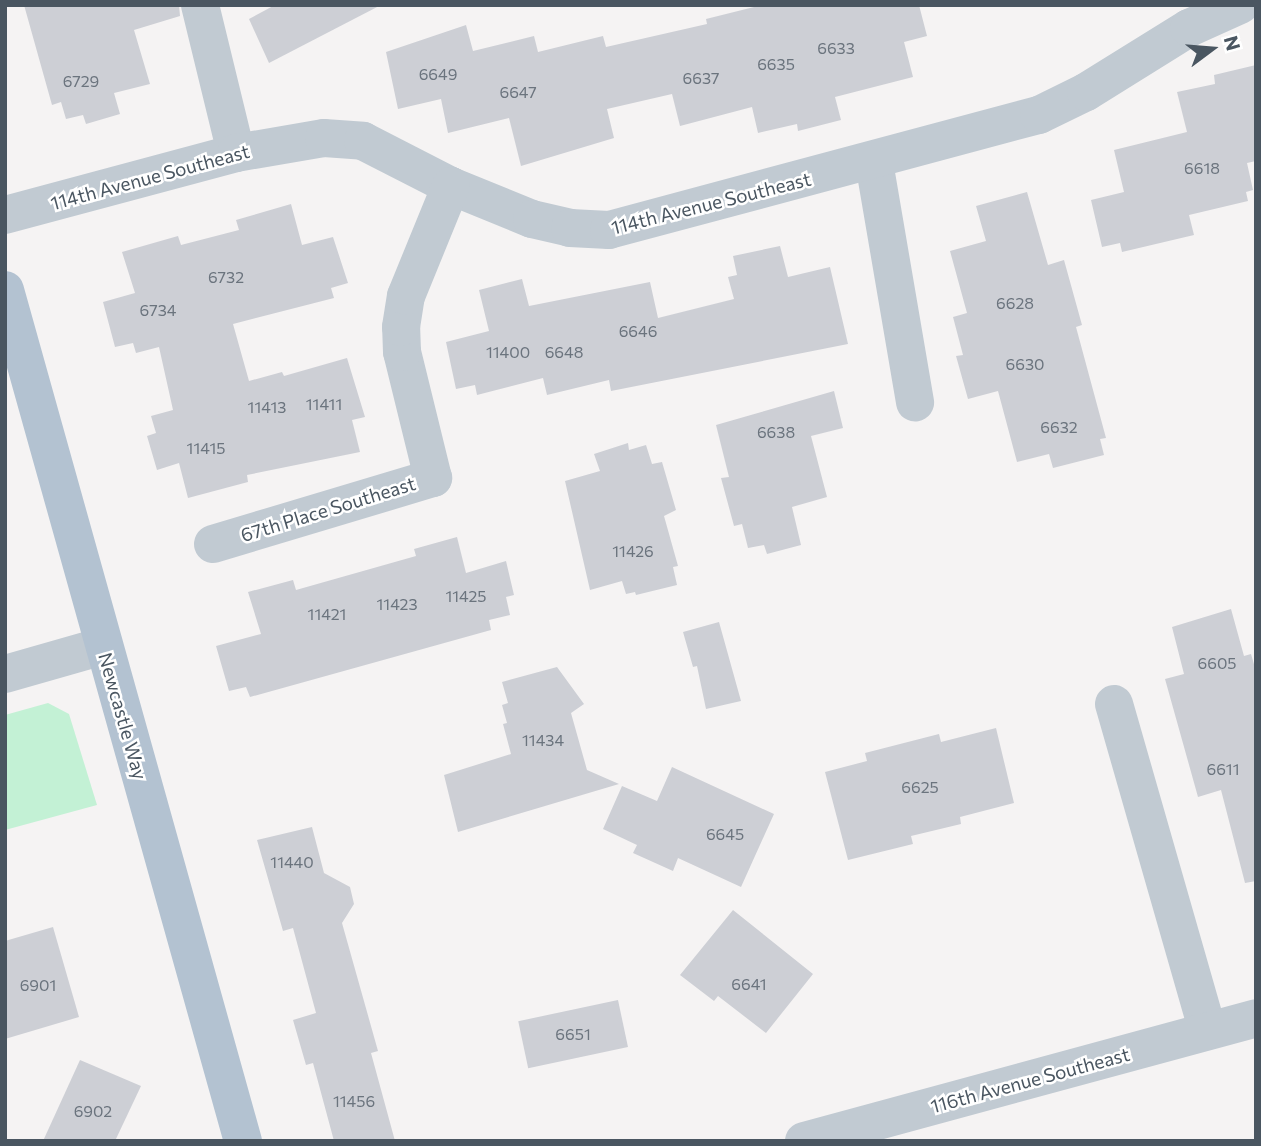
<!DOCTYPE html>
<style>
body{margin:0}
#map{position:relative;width:1261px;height:1146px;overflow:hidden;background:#f5f3f3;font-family:Commissioner,sans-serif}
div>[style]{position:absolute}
.green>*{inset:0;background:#c3f1d5}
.building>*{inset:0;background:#cdcfd5;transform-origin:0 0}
.minor>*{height:38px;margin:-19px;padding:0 19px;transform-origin:19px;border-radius:19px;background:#c1cad2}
.major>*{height:38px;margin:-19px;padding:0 19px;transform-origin:19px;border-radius:19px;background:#b3c2d1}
span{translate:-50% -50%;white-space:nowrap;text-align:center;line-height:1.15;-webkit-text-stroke:5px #fff;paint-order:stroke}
.number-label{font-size:16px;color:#6b747e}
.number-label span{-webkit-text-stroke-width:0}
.street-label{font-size:19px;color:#4a5661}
.frame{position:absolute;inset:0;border:7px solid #4a5661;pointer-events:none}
.north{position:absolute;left:1177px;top:14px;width:70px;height:70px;-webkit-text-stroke:5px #fff;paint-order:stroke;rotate:74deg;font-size:19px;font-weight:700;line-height:28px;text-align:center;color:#4a5661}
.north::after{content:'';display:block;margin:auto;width:24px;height:32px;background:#4a5661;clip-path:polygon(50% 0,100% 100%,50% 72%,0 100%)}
</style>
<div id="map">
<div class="green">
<i style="clip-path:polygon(48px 703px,69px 714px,97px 805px,5px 830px,5px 715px)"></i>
</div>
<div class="building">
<i style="clip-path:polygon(24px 5px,179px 5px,180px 16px,134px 30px,150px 84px,114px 93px,120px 114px,86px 124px,83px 115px,66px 119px,61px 102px,52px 105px)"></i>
<i style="clip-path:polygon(275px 5px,381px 5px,269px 63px,249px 19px)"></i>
<i style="clip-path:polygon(762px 5px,919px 5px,927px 36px,904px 42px,913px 77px,835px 97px,841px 120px,798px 131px,797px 124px,758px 133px,752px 107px,680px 126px,672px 94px,607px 109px,614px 138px,521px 166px,509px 118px,448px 133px,441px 99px,398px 109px,386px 52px,466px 25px,473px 51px,534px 36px,538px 52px,603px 36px,606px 47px,707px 24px,706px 19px)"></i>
<i style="clip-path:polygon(1256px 65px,1256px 161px,1247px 163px,1253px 190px,1246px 192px,1248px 201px,1189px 215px,1194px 235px,1122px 252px,1120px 243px,1102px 247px,1091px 200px,1124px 192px,1114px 150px,1187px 132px,1177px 92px,1215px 84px,1214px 75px)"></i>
<i style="clip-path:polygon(1027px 192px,1048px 265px,1064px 260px,1082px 325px,1076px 327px,1106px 438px,1100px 439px,1104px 455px,1053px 468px,1049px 454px,1017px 462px,998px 391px,968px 399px,956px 356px,963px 355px,953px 317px,967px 313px,950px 251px,986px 241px,976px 206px)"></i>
<i style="clip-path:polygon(291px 204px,302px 245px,333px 237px,348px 283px,331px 288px,334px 298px,233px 324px,249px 381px,282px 372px,284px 376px,347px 358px,365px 417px,352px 420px,360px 452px,247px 475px,248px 482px,188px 498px,179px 463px,157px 470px,147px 436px,156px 433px,151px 416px,173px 410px,159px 347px,136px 353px,133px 343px,115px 347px,103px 302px,135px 293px,122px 252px,178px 236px,181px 245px,239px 230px,236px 220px)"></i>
<i style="clip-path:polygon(780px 246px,788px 277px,830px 267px,848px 344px,611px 391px,609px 380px,547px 395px,543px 378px,477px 395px,475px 385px,456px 389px,446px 342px,489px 331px,479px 290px,522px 279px,529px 306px,650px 282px,658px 318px,734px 299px,728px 277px,737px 275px,733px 256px)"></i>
<i style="clip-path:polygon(834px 391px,843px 428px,811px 436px,827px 497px,792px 507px,801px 545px,767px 554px,764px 545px,748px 548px,742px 524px,734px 526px,721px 478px,729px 477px,716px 425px)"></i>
<i style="clip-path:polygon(628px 443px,629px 450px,646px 445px,652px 464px,662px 462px,676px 510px,664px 516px,678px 566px,673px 567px,677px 585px,636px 595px,635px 592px,626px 594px,622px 581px,590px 590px,565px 481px,600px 471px,594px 454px)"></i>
<i style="clip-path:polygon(457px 537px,466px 573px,506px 561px,514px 595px,506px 597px,510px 615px,489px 620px,491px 630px,250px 697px,246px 687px,229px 691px,216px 646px,261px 634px,248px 592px,293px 580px,296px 590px,416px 556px,414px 549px)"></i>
<i style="clip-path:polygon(1231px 609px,1244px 656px,1251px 654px,1256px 671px,1256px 881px,1245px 883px,1221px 790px,1198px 797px,1165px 679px,1184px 674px,1172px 627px)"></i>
<i style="clip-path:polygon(719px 622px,741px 701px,706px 709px,697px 666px,693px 667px,683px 632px)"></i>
<i style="clip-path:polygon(557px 667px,584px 704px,571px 713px,587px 770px,619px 784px,458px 832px,444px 775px,511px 754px,503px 724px,507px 723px,502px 705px,508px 703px,502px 682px)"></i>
<i style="clip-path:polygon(996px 728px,1014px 803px,960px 817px,961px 824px,911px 836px,913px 844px,848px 860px,825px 772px,867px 761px,865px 753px,939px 734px,941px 742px)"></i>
<i style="clip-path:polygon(672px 767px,774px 814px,741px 887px,678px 858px,673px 871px,633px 853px,637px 845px,603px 829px,622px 786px,657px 801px)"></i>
<i style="clip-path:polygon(312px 827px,324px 873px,350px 887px,354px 904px,342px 923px,378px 1051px,371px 1053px,395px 1141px,334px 1141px,313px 1063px,306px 1065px,293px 1020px,316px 1013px,293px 928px,283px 931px,257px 840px)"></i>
<i style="clip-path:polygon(733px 910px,813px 974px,766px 1033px,718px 996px,714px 1001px,680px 975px)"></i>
<i style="clip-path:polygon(53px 927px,79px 1017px,5px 1039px,5px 941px)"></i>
<i style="left:618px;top:1000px;width:48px;height:102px;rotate:78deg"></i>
<i style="clip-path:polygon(80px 1060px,141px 1086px,115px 1141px,43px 1141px)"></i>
</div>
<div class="minor">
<i style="left:200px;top:5px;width:152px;rotate:76.3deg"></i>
<i style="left:874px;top:162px;width:244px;rotate:80.3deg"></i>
<i style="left:5px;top:215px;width:239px;rotate:-15deg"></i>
<i style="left:236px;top:153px;width:89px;rotate:-9.7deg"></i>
<i style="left:324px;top:138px;width:39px;rotate:4deg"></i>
<i style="left:363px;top:141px;width:99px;rotate:27.1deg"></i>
<i style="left:451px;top:186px;width:87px;rotate:22.2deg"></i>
<i style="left:532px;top:219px;width:39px;rotate:13deg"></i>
<i style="left:570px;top:228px;width:39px;rotate:3deg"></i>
<i style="left:609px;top:230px;width:445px;rotate:-15deg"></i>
<i style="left:1039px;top:115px;width:52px;rotate:-26.1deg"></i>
<i style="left:1086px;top:92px;width:121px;rotate:-31.9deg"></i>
<i style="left:1189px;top:28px;width:56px;rotate:-24.3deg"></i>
<i style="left:213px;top:544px;width:230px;rotate:-16.7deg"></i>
<i style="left:433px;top:478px;width:130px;rotate:-103.8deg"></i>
<i style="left:402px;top:352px;width:25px;rotate:-92deg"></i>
<i style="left:401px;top:327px;width:31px;rotate:-81deg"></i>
<i style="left:406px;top:296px;width:119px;rotate:-67.8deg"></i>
<i style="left:5px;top:674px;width:102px;rotate:-15.9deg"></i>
<i style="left:1114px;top:704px;width:340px;rotate:74deg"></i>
<i style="left:804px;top:1141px;width:468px;rotate:-15.2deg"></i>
</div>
<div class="major">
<i style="left:5px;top:290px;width:884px;rotate:74.38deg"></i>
</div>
<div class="number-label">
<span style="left:836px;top:48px">6633</span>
<span style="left:776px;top:64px">6635</span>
<span style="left:438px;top:74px">6649</span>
<span style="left:701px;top:78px">6637</span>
<span style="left:81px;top:81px">6729</span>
<span style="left:518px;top:92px">6647</span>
<span style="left:1202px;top:168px">6618</span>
<span style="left:226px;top:277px">6732</span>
<span style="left:1015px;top:303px">6628</span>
<span style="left:158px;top:310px">6734</span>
<span style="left:638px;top:331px">6646</span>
<span style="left:508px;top:352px">11400</span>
<span style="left:564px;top:352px">6648</span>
<span style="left:1025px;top:364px">6630</span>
<span style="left:324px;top:404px">11411</span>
<span style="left:267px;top:407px">11413</span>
<span style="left:1059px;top:427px">6632</span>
<span style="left:776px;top:432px">6638</span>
<span style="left:206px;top:448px">11415</span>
<span style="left:633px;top:551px">11426</span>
<span style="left:466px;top:596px">11425</span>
<span style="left:397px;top:604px">11423</span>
<span style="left:327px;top:614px">11421</span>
<span style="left:1217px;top:663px">6605</span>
<span style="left:543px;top:740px">11434</span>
<span style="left:1223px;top:769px">6611</span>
<span style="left:920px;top:787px">6625</span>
<span style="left:725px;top:834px">6645</span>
<span style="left:292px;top:862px">11440</span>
<span style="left:749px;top:984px">6641</span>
<span style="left:38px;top:985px">6901</span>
<span style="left:573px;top:1034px">6651</span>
<span style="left:354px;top:1101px">11456</span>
<span style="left:93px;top:1111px">6902</span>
</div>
<div class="street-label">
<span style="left:150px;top:177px;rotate:-15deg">114th Avenue Southeast</span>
<span style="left:711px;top:203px;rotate:-14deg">114th Avenue Southeast</span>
<span style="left:328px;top:509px;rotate:-17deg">67th Place Southeast</span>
<span style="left:123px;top:716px;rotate:74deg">Newcastle Way</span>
<span style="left:1030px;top:1080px;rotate:-15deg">116th Avenue Southeast</span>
</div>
<div class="frame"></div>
<div class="north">N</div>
</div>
